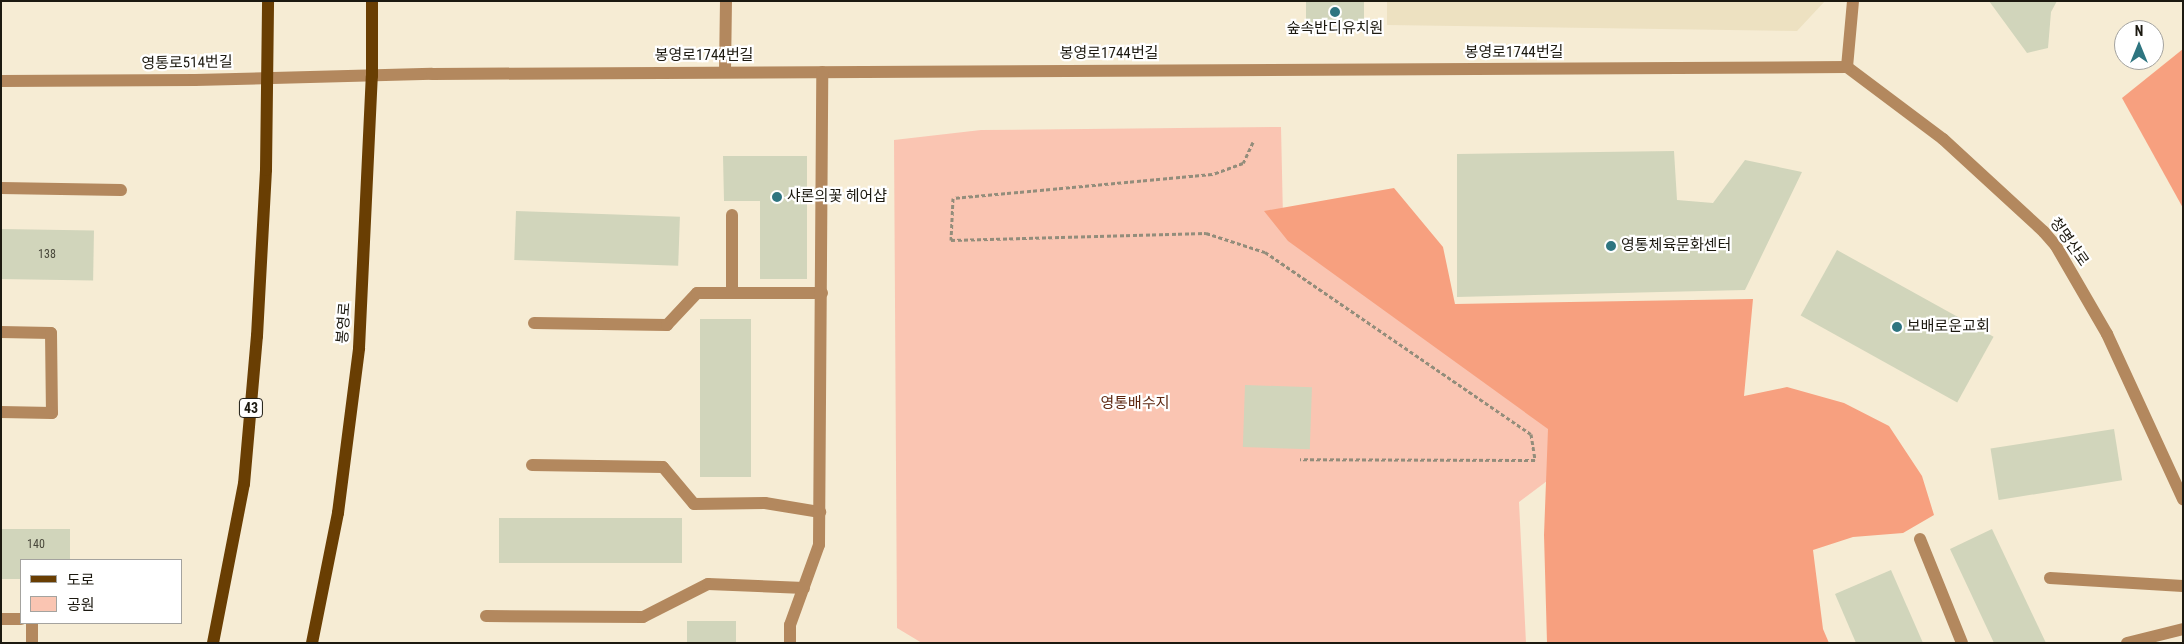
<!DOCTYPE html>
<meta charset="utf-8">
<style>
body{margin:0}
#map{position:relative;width:2184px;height:644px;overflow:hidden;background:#f6ecd4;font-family:"Roboto Condensed","Noto Sans KR",sans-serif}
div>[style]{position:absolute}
.built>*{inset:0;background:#ede1c1}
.green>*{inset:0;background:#fac5b2}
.forest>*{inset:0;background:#f7a07f}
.building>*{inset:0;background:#d1d5bb;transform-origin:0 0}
.path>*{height:3px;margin-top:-1.5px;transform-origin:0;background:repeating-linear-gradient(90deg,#938d7b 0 4px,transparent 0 6.5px)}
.minor>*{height:12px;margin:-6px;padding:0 6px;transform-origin:6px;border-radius:6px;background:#b3885e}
.major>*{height:12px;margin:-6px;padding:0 6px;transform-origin:6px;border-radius:6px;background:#693e03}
.dots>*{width:14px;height:14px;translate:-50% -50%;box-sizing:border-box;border:2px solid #fff;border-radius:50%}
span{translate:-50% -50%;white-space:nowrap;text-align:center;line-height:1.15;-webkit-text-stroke:4.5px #fff;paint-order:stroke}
.number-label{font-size:12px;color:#49483b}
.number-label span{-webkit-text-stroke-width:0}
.shield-label span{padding:1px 4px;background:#fff;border:1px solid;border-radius:4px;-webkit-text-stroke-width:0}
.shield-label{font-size:14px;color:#1c1910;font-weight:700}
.poi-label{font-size:15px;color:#1c1910}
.left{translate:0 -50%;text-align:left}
.street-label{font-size:15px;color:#1c1910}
.park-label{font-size:15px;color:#5d2710}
.frame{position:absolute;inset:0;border:2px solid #1c1910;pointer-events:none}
.legend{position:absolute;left:20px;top:559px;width:162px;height:65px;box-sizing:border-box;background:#fff;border:1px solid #a4a39f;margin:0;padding:6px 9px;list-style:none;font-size:15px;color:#1c1910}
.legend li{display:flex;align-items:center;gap:10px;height:25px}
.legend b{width:25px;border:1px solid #a4a39f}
.north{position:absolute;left:2114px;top:20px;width:50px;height:50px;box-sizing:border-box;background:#fff;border:1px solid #a4a39f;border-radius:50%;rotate:0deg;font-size:14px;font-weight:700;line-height:20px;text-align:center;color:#1c1910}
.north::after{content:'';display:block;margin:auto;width:18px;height:22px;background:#2e7580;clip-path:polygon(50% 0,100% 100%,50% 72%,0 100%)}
</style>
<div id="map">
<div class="built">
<i style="clip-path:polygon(1387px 1px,1825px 1px,1797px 31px,1387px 25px)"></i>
</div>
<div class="green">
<i style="clip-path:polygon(1281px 127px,1283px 218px,1560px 421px,1547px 481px,1519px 502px,1526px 643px,922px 643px,897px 628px,894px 140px,981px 130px)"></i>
</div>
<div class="forest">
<i style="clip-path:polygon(2183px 49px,2183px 208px,2122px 98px)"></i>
<i style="clip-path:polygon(1394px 188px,1443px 247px,1455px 304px,1753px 299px,1744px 396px,1787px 387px,1844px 403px,1889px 426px,1922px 476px,1934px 515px,1903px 533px,1853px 537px,1813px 550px,1823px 629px,1829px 643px,1547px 643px,1544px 535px,1548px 429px,1288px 241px,1264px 211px)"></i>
</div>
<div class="building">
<i style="left:1306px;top:1px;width:58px;height:22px"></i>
<i style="clip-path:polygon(1989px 1px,2057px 1px,2051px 12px,2048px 48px,2027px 53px)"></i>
<i style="clip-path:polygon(1674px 151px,1677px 200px,1713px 203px,1745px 160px,1802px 172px,1745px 290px,1457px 297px,1457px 154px)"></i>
<i style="clip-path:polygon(723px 156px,807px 156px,807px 279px,760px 279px,760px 201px,724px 201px)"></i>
<i style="left:516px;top:211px;width:164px;height:49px;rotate:2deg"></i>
<i style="left:1px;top:229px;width:93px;height:50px;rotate:1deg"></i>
<i style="left:1837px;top:250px;width:179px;height:75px;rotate:29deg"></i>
<i style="left:700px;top:319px;width:51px;height:158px"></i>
<i style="left:1245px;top:385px;width:67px;height:62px;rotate:2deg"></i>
<i style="left:2114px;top:429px;width:52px;height:125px;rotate:81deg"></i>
<i style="left:499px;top:518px;width:183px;height:45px"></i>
<i style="clip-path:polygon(1px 529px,70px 529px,70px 560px,21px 560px,21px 579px,1px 579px)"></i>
<i style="clip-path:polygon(1992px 529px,2046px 643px,1994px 643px,1950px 549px)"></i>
<i style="clip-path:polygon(1891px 570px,1923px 643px,1856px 643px,1835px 594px)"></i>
<i style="left:736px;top:621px;width:22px;height:49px;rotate:90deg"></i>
</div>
<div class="path">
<i style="left:1253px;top:142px;width:23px;rotate:115deg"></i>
<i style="left:1243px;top:163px;width:33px;rotate:160deg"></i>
<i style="left:1212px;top:174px;width:260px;rotate:174.7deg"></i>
<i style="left:953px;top:198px;width:42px;rotate:92.7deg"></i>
<i style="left:951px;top:240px;width:255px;rotate:-1.6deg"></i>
<i style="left:1206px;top:233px;width:62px;rotate:17.9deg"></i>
<i style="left:1265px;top:252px;width:322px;rotate:34.4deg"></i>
<i style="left:1531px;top:434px;width:26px;rotate:81deg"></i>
<i style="left:1535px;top:460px;width:235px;rotate:-179.8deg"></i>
</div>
<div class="minor">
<i style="left:1847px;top:67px;width:120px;rotate:36.9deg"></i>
<i style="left:1943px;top:139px;width:137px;rotate:42.6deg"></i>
<i style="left:2044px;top:232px;width:18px;rotate:49deg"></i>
<i style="left:2056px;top:246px;width:102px;rotate:59.9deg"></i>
<i style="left:2107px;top:334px;width:182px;rotate:65.3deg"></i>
<i style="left:1847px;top:67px;width:66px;rotate:-84.8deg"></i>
<i style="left:725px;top:72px;width:71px;rotate:-89.2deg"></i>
<i style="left:1px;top:81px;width:194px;rotate:-0.3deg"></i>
<i style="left:195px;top:80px;width:237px;rotate:-1.5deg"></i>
<i style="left:432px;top:74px;width:1415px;rotate:-0.28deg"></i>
<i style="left:1px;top:188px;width:120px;rotate:1deg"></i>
<i style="left:732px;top:215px;width:78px;rotate:90deg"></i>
<i style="left:534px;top:323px;width:133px;rotate:0.9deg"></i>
<i style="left:667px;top:325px;width:44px;rotate:-46.8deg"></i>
<i style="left:697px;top:293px;width:125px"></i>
<i style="left:1px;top:332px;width:50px;rotate:1.1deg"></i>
<i style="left:51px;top:333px;width:80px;rotate:89.3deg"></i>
<i style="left:52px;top:413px;width:51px;rotate:-178.9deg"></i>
<i style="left:532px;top:465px;width:131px;rotate:0.9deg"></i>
<i style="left:663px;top:467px;width:48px;rotate:50deg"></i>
<i style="left:694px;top:504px;width:71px;rotate:-0.8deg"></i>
<i style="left:765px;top:503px;width:56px;rotate:9.3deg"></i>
<i style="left:1920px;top:539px;width:112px;rotate:68deg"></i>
<i style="left:2050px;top:578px;width:133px;rotate:3.4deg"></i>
<i style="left:486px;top:616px;width:157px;rotate:0.4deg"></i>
<i style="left:643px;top:617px;width:73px;rotate:-26.9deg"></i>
<i style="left:708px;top:584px;width:96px;rotate:2.4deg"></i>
<i style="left:1px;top:619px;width:20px"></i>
<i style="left:32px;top:643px;width:20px;rotate:-90deg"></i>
<i style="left:790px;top:643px;width:18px;rotate:-90deg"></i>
<i style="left:790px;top:625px;width:85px;rotate:-70.1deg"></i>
<i style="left:819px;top:545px;width:473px;rotate:-89.6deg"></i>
<i style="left:2127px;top:643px;width:58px;rotate:-14deg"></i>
</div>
<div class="major">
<i style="left:213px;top:643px;width:162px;rotate:-79deg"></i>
<i style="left:244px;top:484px;width:149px;rotate:-85deg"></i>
<i style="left:257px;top:336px;width:166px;rotate:-86.9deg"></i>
<i style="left:266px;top:170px;width:169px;rotate:-89.3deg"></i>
<i style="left:312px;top:643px;width:133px;rotate:-78.7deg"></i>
<i style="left:338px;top:513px;width:166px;rotate:-82.7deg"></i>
<i style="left:359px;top:348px;width:272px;rotate:-87.3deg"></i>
<i style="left:372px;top:76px;width:75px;rotate:-90deg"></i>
</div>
<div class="dots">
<i style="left:1335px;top:12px;background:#2e7580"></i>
<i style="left:777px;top:197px;background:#2e7580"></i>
<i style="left:1611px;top:246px;background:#2e7580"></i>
<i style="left:1897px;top:327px;background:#2e7580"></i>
</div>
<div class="number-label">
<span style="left:47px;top:255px">138</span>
<span style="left:36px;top:545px">140</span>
</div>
<div class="shield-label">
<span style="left:251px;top:408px">43</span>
</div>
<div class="poi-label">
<span style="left:1335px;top:29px">숲속반디유치원</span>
<span class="left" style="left:787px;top:197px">샤론의꽃 헤어샵</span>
<span class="left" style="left:1621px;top:246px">영통체육문화센터</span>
<span class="left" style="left:1907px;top:327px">보배로운교회</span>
</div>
<div class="street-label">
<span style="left:1514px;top:53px">봉영로1744번길</span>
<span style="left:1109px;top:54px">봉영로1744번길</span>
<span style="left:704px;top:56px">봉영로1744번길</span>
<span style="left:187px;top:63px;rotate:-1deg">영통로514번길</span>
<span style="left:2069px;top:242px;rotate:55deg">청명산로</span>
<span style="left:344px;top:323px;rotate:-86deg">봉영로</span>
</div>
<div class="park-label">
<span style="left:1135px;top:404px">영통배수지</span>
</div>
<div class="frame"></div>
<ul class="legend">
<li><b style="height:6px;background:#693e03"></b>도로</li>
<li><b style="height:14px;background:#fac5b2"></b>공원</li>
</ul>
<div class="north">N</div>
</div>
